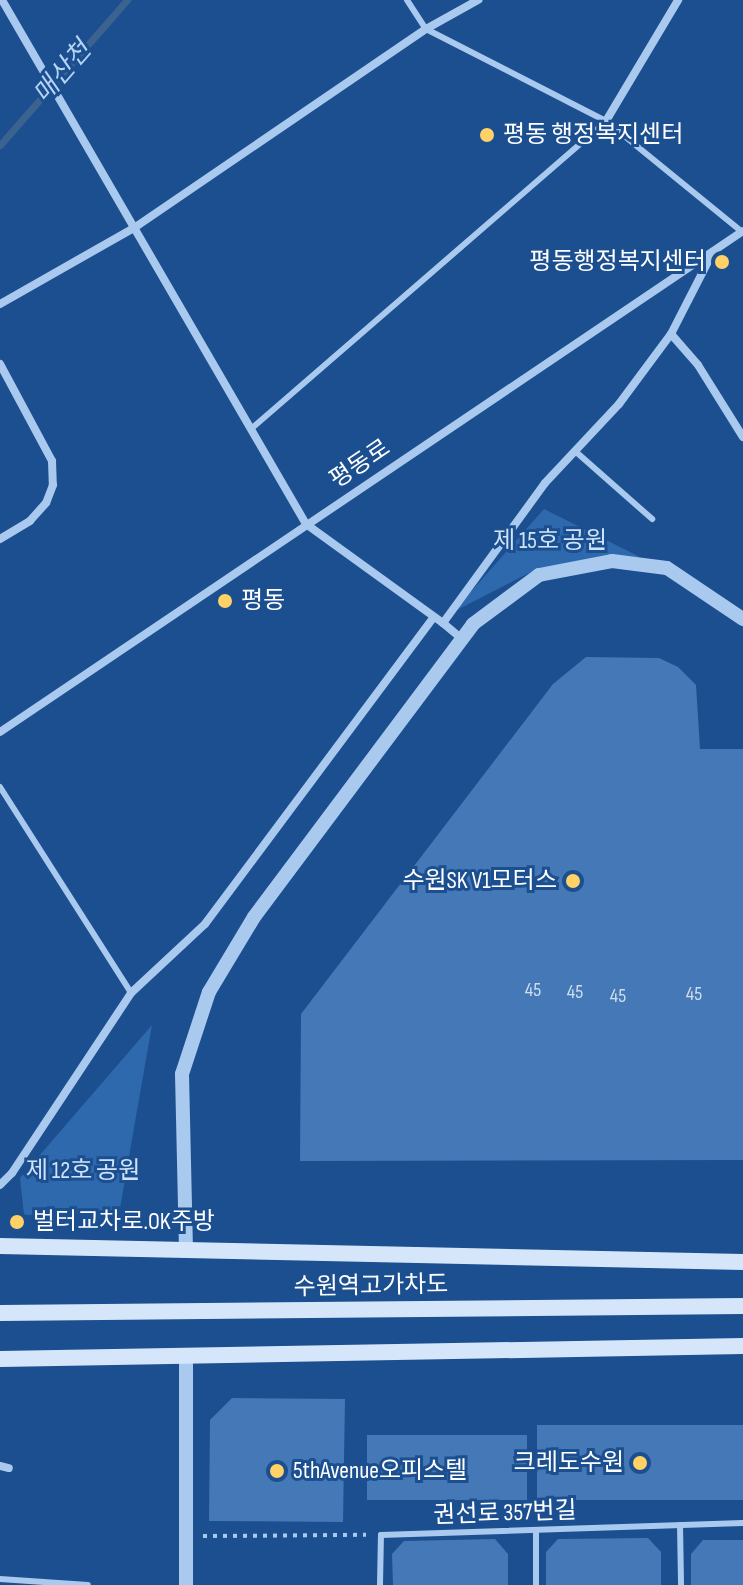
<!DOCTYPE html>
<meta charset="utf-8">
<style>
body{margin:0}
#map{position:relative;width:743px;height:1585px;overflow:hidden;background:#1b4f8f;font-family:"Sofia Sans Condensed","Noto Sans KR",sans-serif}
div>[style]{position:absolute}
.green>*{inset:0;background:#2e69ad}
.stream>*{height:7px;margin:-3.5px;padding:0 3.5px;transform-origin:3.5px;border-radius:3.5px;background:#3c6290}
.building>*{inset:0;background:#4478b7;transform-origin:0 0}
.path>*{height:4px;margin-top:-2px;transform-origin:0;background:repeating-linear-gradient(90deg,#a9c9ee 0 4px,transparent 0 10px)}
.service>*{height:6px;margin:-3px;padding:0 3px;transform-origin:3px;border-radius:3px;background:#a9c9ee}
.minor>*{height:8px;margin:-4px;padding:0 4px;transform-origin:4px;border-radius:4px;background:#a9c9ee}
.tertiary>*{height:14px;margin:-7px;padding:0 7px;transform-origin:7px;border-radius:7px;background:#a9c9ee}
.secondary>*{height:16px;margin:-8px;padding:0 8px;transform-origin:8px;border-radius:8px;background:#d6e6fa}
.dots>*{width:22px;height:22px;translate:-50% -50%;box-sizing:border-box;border:4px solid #1b4f8f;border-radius:50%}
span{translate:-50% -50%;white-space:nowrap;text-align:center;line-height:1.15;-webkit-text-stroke:6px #1b4f8f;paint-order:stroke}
.number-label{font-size:20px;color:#d0dded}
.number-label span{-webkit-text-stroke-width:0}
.poi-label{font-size:24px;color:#fff}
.left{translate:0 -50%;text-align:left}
.right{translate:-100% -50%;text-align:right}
.street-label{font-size:24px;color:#fff}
.park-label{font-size:24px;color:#cfe3fa}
.water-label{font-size:26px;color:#b5d3f5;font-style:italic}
</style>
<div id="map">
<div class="green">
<i style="clip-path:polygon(544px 509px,640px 557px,539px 568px,453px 612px)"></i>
<i style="clip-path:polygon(152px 1025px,119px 1214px,24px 1215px,20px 1178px)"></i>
</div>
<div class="stream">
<i style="left:0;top:145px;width:193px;rotate:-48.8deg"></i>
</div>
<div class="building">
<i style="clip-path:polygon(586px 657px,659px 658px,678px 667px,696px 685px,700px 749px,743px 749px,743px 1160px,300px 1161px,301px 1014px,553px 684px)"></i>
<i style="clip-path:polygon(232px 1398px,345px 1399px,343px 1522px,209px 1521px,210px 1420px)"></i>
<i style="left:743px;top:1425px;width:75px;height:206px;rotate:90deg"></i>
<i style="left:367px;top:1435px;width:160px;height:65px"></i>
<i style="clip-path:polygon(648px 1538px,661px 1552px,661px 1585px,546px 1585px,546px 1552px,558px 1539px)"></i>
<i style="clip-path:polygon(495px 1539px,508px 1554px,508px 1585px,393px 1585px,392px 1554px,404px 1541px)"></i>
<i style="clip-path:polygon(703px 1540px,743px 1540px,743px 1585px,691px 1585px,691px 1554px)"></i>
</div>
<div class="path">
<i style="left:203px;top:1536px;width:163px;rotate:-0.4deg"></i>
</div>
<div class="service">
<i style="left:407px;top:0;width:35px;rotate:57deg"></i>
<i style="left:426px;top:29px;width:202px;rotate:27.1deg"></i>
<i style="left:606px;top:121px;width:176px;rotate:39.2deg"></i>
<i style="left:251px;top:429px;width:470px;rotate:-40.9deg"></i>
<i style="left:575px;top:451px;width:103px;rotate:41.4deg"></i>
<i style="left:0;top:787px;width:244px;rotate:57.5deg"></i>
<i style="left:680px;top:1525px;width:60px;rotate:89deg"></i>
<i style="left:536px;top:1530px;width:55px;rotate:90deg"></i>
<i style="left:0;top:1579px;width:88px;rotate:3.9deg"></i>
<i style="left:380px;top:1585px;width:50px;rotate:-88.9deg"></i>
<i style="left:381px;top:1535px;width:362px;rotate:-1.9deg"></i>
</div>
<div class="minor">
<i style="left:2px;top:0;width:606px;rotate:59.88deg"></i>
<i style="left:306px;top:524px;width:169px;rotate:35.9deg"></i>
<i style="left:606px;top:121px;width:141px;rotate:-59.2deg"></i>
<i style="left:0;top:304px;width:154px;rotate:-29.6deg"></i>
<i style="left:134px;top:228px;width:353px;rotate:-34.3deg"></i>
<i style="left:426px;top:29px;width:60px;rotate:-29.1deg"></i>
<i style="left:671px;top:334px;width:41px;rotate:48.9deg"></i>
<i style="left:698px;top:365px;width:85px;rotate:58deg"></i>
<i style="left:0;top:364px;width:110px;rotate:61.8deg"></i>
<i style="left:52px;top:461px;width:24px;rotate:88deg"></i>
<i style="left:53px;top:485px;width:19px;rotate:111deg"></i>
<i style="left:46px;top:503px;width:24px;rotate:132deg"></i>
<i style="left:30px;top:521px;width:35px;rotate:149deg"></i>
<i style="left:462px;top:639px;width:25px;rotate:-140deg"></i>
<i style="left:443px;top:623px;width:173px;rotate:-53.9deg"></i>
<i style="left:545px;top:483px;width:108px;rotate:-46.9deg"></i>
<i style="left:619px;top:404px;width:87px;rotate:-53.4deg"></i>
<i style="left:671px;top:334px;width:92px;rotate:-62.9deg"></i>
<i style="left:0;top:732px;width:896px;rotate:-33.99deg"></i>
<i style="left:0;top:1185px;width:17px;rotate:-45deg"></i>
<i style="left:12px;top:1173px;width:216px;rotate:-56.5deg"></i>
<i style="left:131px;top:993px;width:101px;rotate:-43deg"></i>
<i style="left:205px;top:924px;width:383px;rotate:-53.3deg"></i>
<i style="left:0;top:1466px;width:9px;rotate:13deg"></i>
</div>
<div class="tertiary">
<i style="left:186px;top:1250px;width:176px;rotate:-91.3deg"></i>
<i style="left:182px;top:1074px;width:86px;rotate:-71.8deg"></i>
<i style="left:209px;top:992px;width:87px;rotate:-59deg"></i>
<i style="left:254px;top:917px;width:366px;rotate:-53.2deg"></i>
<i style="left:473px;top:624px;width:82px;rotate:-36.6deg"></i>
<i style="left:539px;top:575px;width:74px;rotate:-10.9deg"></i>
<i style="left:612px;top:561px;width:55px;rotate:7.3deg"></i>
<i style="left:667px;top:568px;width:92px;rotate:33.9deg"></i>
<i style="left:186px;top:1585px;width:229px;rotate:-90deg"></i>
</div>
<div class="secondary">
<i style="left:0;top:1246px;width:743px;rotate:1.23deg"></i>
<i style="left:0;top:1313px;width:743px;rotate:-0.54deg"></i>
<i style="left:0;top:1359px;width:743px;rotate:-1deg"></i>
</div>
<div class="dots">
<i style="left:487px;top:135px;background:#ffd166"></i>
<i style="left:722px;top:262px;background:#ffd166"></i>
<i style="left:225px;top:601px;background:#ffd166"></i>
<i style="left:573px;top:881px;background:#ffd166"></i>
<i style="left:17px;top:1222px;background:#ffd166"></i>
<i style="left:640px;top:1463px;background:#ffd166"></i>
<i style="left:277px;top:1471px;background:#ffd166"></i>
</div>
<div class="number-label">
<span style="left:533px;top:990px">45</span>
<span style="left:575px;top:992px">45</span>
<span style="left:694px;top:994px">45</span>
<span style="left:618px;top:996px">45</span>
</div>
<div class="poi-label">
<span class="left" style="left:503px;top:135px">평동 행정복지센터</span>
<span class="right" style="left:706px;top:262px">평동행정복지센터</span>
<span class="left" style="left:241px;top:601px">평동</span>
<span class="right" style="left:557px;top:881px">수원SK V1모터스</span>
<span class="left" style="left:33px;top:1222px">벌터교차로.OK주방</span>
<span class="right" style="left:624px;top:1463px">크레도수원</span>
<span class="left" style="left:293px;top:1471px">5thAvenue오피스텔</span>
</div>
<div class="street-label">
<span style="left:360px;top:464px;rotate:-34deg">평동로</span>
<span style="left:371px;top:1286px;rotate:-1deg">수원역고가차도</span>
<span style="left:505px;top:1513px;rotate:-2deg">권선로 357번길</span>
</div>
<div class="park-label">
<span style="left:550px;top:541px">제 15호 공원</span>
<span style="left:83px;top:1171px">제 12호 공원</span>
</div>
<div class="water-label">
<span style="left:63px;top:73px;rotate:-49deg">매산천</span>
</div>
</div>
